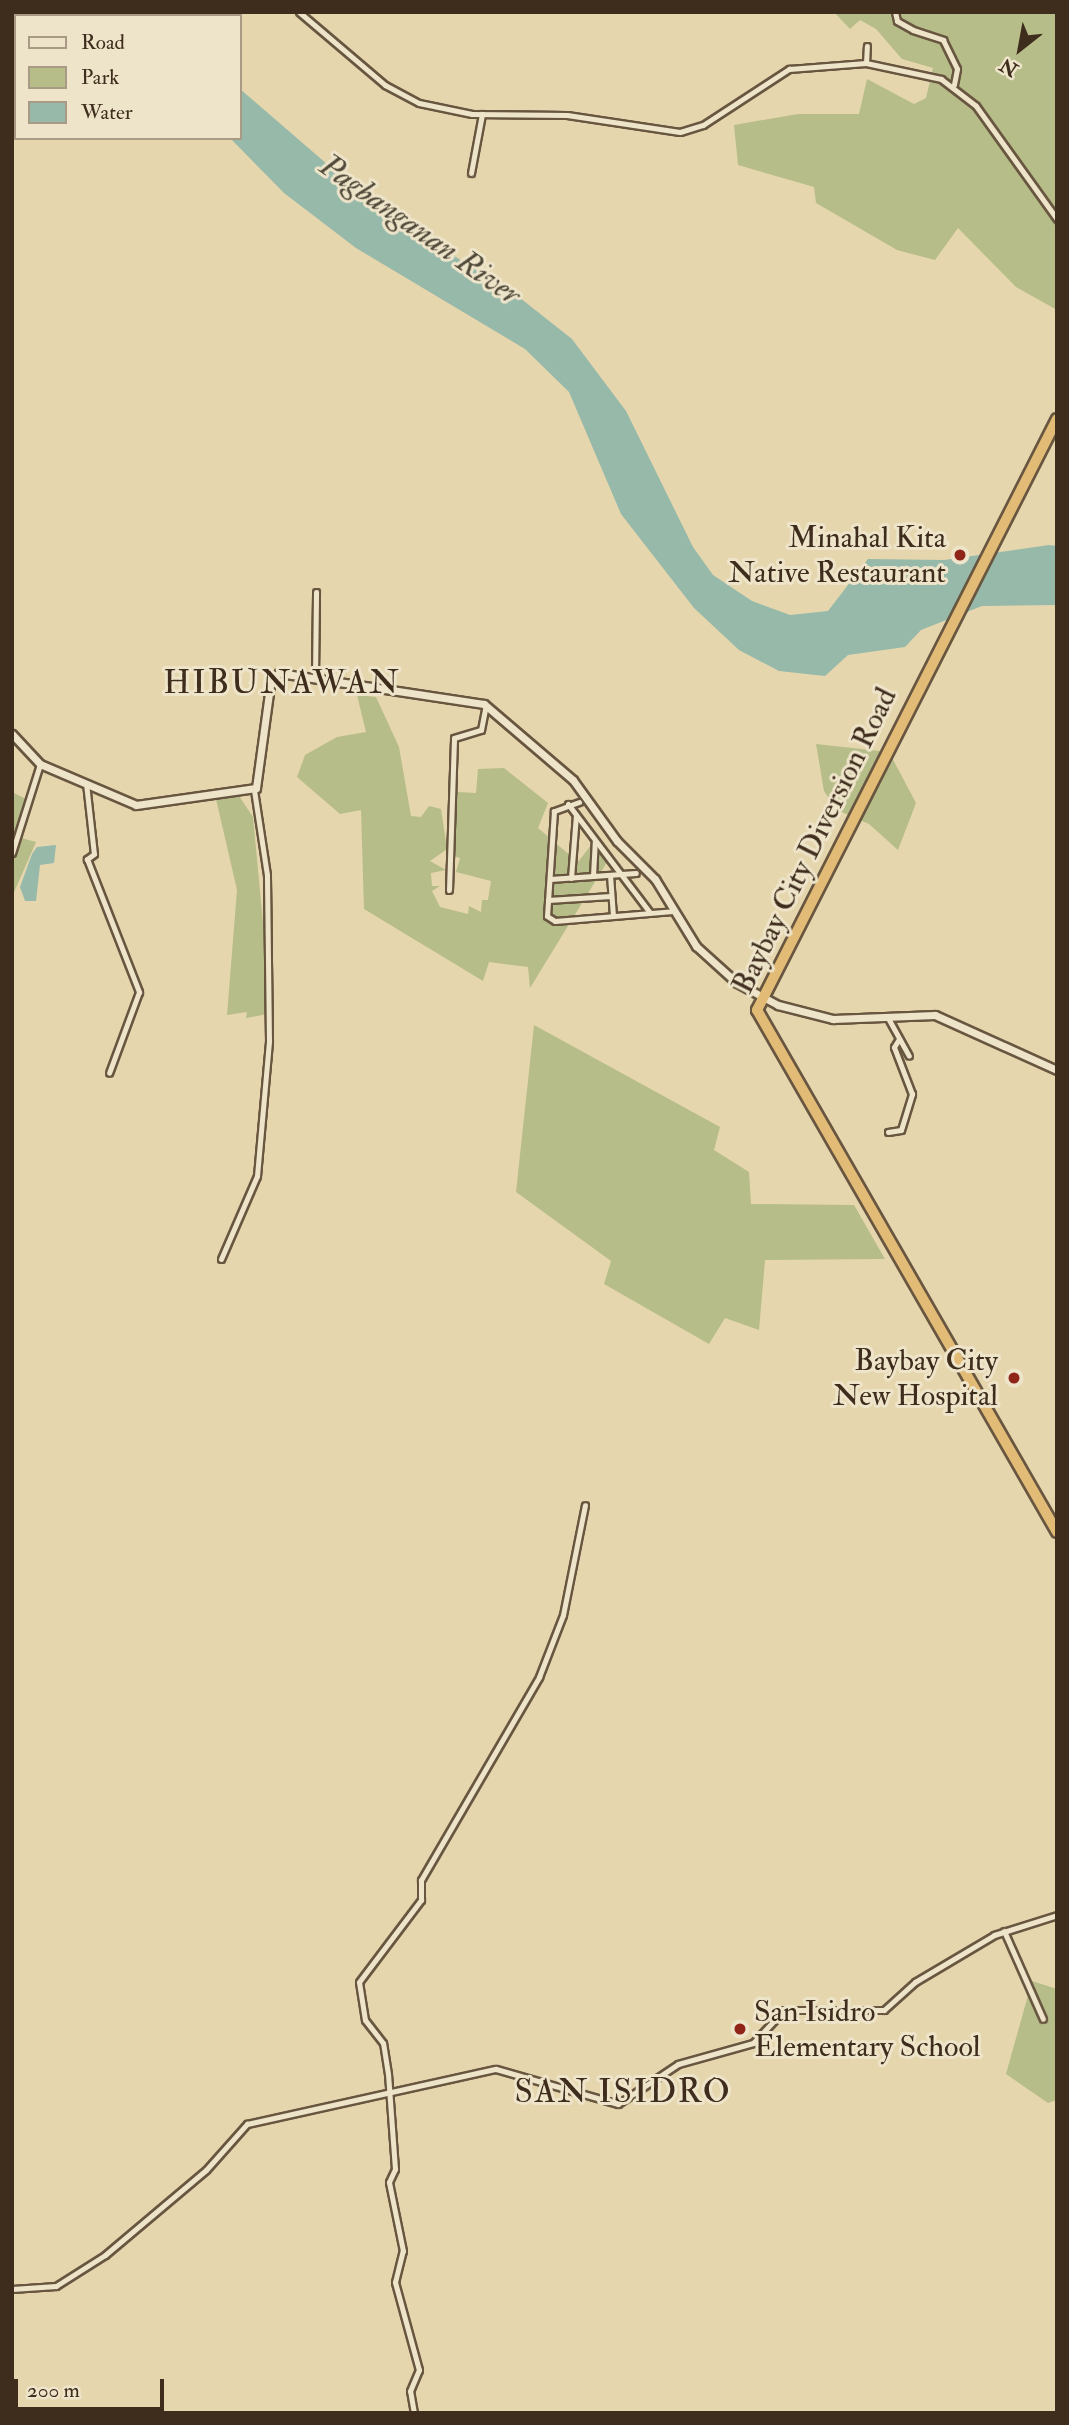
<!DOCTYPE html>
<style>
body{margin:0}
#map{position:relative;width:1069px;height:2425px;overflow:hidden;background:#e5d6ad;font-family:"IM FELL Double Pica",serif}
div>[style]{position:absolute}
.green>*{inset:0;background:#b6bd89}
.water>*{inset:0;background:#96b9a9}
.roads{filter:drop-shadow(2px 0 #685640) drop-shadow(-2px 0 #685640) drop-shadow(0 2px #685640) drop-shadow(0 -2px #685640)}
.minor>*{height:5px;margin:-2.5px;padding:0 2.5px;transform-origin:2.5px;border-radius:2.5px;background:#eee4ca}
.tertiary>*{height:7px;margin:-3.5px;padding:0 3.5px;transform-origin:3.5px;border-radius:3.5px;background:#eee4ca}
.trunk>*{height:10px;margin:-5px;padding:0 5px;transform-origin:5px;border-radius:5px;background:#e2bb76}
.dots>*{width:19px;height:19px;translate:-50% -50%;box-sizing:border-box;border:4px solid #eee4ca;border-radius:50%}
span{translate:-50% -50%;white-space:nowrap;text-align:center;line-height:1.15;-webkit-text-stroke:6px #eee4ca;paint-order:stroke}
.poi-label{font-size:30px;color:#3e2c1c}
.right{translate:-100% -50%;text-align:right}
.left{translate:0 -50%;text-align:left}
.street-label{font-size:30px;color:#3e2c1c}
.water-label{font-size:32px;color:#504838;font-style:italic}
.quarter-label{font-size:33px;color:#3e2c1c;letter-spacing:2px}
.frame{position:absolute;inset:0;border:14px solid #3e2c1c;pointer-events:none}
.legend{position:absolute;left:14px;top:14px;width:228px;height:126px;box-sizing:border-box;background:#eee4ca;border:2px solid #a89a84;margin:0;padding:9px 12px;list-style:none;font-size:21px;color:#3e2c1c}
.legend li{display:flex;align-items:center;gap:14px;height:35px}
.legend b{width:35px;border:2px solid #a89a84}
.north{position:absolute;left:985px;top:14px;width:70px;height:70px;-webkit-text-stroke:5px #eee4ca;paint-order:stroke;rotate:211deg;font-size:19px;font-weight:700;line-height:28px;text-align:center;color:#3e2c1c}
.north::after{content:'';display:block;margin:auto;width:24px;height:32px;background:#3e2c1c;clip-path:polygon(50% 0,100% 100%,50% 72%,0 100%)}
.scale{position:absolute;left:14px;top:2379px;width:150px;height:32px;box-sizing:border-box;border:4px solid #3e2c1c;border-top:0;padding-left:9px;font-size:21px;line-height:24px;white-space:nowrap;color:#3e2c1c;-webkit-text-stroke:5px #eee4ca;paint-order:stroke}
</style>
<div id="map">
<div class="green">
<i style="clip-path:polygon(834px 12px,1057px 12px,1057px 310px,1016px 287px,958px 228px,935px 260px,897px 250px,816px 203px,814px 187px,738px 165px,734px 125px,798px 114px,859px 114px,867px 79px,914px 104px,926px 98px,933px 68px,902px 59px,876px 29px,860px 20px,850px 29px)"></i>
<i style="clip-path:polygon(357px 695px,376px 697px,399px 747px,411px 816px,421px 817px,429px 806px,441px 809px,447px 849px,430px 861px,446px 870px,431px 873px,432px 886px,440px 886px,432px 891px,440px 907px,468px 914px,469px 906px,481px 912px,482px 900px,488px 900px,491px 881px,456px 872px,460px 858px,450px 855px,457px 792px,476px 793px,478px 769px,504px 768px,548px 803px,538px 828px,578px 862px,595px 840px,612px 854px,530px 988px,528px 967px,489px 962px,483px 981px,364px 909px,361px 810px,340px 814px,297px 777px,305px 755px,337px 737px,366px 732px)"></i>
<i style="clip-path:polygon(816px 744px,889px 752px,916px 803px,898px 850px,869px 824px,837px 810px,824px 791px)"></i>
<i style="clip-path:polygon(12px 792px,28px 800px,21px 838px,36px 842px,12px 897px)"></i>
<i style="clip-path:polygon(239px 796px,253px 817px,270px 997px,268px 1014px,246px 1018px,247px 1012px,227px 1015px,237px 890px,216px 799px)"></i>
<i style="clip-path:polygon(534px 1025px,720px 1127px,714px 1150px,749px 1172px,751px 1204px,854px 1205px,885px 1259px,765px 1260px,759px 1330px,725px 1318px,709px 1344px,604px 1284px,611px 1261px,516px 1192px)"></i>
<i style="clip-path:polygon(1032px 1981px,1057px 1989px,1057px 2100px,1048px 2103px,1006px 2074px)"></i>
</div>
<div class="water">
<i style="clip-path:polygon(240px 89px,379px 209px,515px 294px,572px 339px,626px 411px,693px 547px,713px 575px,752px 601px,790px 615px,828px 611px,868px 559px,944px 560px,1049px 545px,1057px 546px,1057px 605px,982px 606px,921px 630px,905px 647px,848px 655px,825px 676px,779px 671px,739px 650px,694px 608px,621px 514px,569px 392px,525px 349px,356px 248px,284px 193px,230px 138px,240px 138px)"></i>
<i style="clip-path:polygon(56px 845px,54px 863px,40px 865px,36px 901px,25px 901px,20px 887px,32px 854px,37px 847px)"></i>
</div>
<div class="roads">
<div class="minor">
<i style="left:299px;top:12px;width:113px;rotate:40.3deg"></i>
<i style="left:385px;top:85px;width:38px;rotate:28deg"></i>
<i style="left:419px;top:103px;width:54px;rotate:11.7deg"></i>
<i style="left:472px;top:114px;width:95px;rotate:0.6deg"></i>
<i style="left:567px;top:115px;width:114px;rotate:8.6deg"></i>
<i style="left:680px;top:132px;width:24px;rotate:-17deg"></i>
<i style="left:703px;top:125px;width:103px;rotate:-33.1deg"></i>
<i style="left:789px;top:69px;width:77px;rotate:-4.5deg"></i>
<i style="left:866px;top:63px;width:77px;rotate:12deg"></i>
<i style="left:941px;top:79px;width:44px;rotate:37.6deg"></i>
<i style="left:976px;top:106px;width:139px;rotate:54.4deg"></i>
<i style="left:895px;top:12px;width:9px;rotate:77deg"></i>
<i style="left:897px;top:21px;width:18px;rotate:29deg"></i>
<i style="left:913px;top:30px;width:32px;rotate:18deg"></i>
<i style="left:943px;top:40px;width:32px;rotate:64deg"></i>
<i style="left:957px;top:69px;width:16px;rotate:101deg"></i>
<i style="left:866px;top:63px;width:17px;rotate:-87deg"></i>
<i style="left:471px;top:173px;width:60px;rotate:-79.4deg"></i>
<i style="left:315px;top:677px;width:85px;rotate:-89.3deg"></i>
<i style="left:86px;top:783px;width:71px;rotate:83.6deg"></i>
<i style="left:94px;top:854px;width:9px;rotate:144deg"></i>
<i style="left:87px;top:859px;width:143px;rotate:68.6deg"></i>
<i style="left:139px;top:992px;width:86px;rotate:110.3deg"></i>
<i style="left:579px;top:802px;width:27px;rotate:160deg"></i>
<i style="left:554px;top:811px;width:105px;rotate:93.8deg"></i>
<i style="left:547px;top:916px;width:9px;rotate:32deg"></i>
<i style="left:555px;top:921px;width:118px;rotate:-4.8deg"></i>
<i style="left:568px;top:804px;width:136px;rotate:53deg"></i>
<i style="left:12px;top:853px;width:93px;rotate:-72.5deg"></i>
<i style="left:610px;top:875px;width:41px;rotate:85.8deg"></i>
<i style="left:593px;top:876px;width:35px;rotate:-87deg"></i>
<i style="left:571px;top:878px;width:63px;rotate:-85.5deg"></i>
<i style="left:550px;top:879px;width:86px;rotate:-4deg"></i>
<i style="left:449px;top:890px;width:152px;rotate:-88.1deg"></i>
<i style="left:454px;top:738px;width:28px;rotate:-17deg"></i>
<i style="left:481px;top:730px;width:25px;rotate:-79deg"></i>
<i style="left:548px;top:900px;width:63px;rotate:-3.6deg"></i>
<i style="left:888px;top:1018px;width:43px;rotate:61.1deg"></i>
<i style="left:888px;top:1132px;width:13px;rotate:-9deg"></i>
<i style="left:901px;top:1130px;width:38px;rotate:-73deg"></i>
<i style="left:912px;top:1094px;width:50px;rotate:-111deg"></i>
<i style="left:894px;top:1047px;width:9px;rotate:-58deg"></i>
<i style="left:221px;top:1259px;width:90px;rotate:-66.6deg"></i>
<i style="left:257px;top:1176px;width:136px;rotate:-84.9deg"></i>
<i style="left:269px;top:1041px;width:166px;rotate:-90.7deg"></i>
<i style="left:267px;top:875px;width:86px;rotate:-98.7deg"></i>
<i style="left:1004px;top:1931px;width:96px;rotate:66.1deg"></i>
<i style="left:12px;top:2289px;width:44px;rotate:-3.9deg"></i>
<i style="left:56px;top:2286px;width:58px;rotate:-32.3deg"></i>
<i style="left:105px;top:2255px;width:132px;rotate:-40.1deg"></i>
<i style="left:206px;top:2170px;width:62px;rotate:-48.3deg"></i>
<i style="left:247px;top:2124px;width:255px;rotate:-12.5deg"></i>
<i style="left:496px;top:2069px;width:127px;rotate:16deg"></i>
<i style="left:618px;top:2104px;width:72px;rotate:-33.7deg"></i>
<i style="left:678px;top:2064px;width:78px;rotate:-15.6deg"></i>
<i style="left:753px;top:2043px;width:45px;rotate:-46.8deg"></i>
<i style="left:784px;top:2010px;width:100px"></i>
<i style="left:884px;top:2010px;width:42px;rotate:-42.1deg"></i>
<i style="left:915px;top:1982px;width:92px;rotate:-30.7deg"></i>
<i style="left:994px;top:1935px;width:66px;rotate:-17.6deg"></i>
<i style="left:414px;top:2413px;width:22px;rotate:-100deg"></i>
<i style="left:410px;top:2391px;width:23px;rotate:-67deg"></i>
<i style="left:419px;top:2370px;width:91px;rotate:-105.3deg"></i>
<i style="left:395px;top:2282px;width:32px;rotate:-76deg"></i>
<i style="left:403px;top:2251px;width:70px;rotate:-101.5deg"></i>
<i style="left:389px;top:2182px;width:14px;rotate:-65deg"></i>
<i style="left:395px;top:2169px;width:95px;rotate:-94.2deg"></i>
<i style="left:388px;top:2074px;width:31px;rotate:-99deg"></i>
<i style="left:383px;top:2043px;width:29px;rotate:-128deg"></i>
<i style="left:365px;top:2020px;width:38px;rotate:-99deg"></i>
<i style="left:359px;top:1982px;width:103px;rotate:-52.9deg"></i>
<i style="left:421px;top:1900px;width:20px;rotate:-90deg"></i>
<i style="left:421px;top:1880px;width:235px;rotate:-59.8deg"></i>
<i style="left:539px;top:1677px;width:66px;rotate:-68.8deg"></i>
<i style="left:563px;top:1615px;width:112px;rotate:-78.7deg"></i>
</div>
<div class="tertiary">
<i style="left:12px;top:734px;width:41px;rotate:47deg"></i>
<i style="left:40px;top:764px;width:104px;rotate:23.1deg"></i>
<i style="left:136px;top:805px;width:121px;rotate:-8.1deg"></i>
<i style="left:256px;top:788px;width:110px;rotate:-82.2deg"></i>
<i style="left:271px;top:679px;width:10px;rotate:-37deg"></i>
<i style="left:279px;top:673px;width:207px;rotate:8.6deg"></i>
<i style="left:484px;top:704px;width:117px;rotate:40.5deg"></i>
<i style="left:573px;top:780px;width:75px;rotate:54.2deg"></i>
<i style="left:617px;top:841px;width:54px;rotate:45deg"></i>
<i style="left:655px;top:879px;width:79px;rotate:58.5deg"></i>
<i style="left:696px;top:946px;width:55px;rotate:42.1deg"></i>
<i style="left:737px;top:983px;width:47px;rotate:28.2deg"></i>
<i style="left:778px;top:1005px;width:57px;rotate:14.3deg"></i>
<i style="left:833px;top:1019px;width:102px;rotate:-2.2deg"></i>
<i style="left:935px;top:1015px;width:134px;rotate:24.3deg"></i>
</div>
<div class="trunk">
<i style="left:1057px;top:419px;width:663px;rotate:116.91deg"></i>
<i style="left:757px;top:1010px;width:602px;rotate:60.11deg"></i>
</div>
</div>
<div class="dots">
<i style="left:960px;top:555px;background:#8f2418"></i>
<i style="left:1014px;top:1378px;background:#8f2418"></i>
<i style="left:740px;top:2029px;background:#8f2418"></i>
</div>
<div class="poi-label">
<span class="right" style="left:946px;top:555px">Minahal Kita<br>Native Restaurant</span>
<span class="right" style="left:998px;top:1378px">Baybay City<br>New Hospital</span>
<span class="left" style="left:754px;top:2029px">San Isidro<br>Elementary School</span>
</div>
<div class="street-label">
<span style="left:815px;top:841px;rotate:-64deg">Baybay City Diversion Road</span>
</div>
<div class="water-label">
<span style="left:420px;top:230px;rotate:35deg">Pagbanganan River</span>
</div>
<div class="quarter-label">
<span style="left:282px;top:683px">HIBUNAWAN</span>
<span style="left:623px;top:2092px">SAN ISIDRO</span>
</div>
<div class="frame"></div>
<ul class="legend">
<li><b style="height:9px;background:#eee4ca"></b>Road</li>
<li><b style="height:19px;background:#b6bd89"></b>Park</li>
<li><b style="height:19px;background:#96b9a9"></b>Water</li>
</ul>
<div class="north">N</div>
<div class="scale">200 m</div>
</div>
